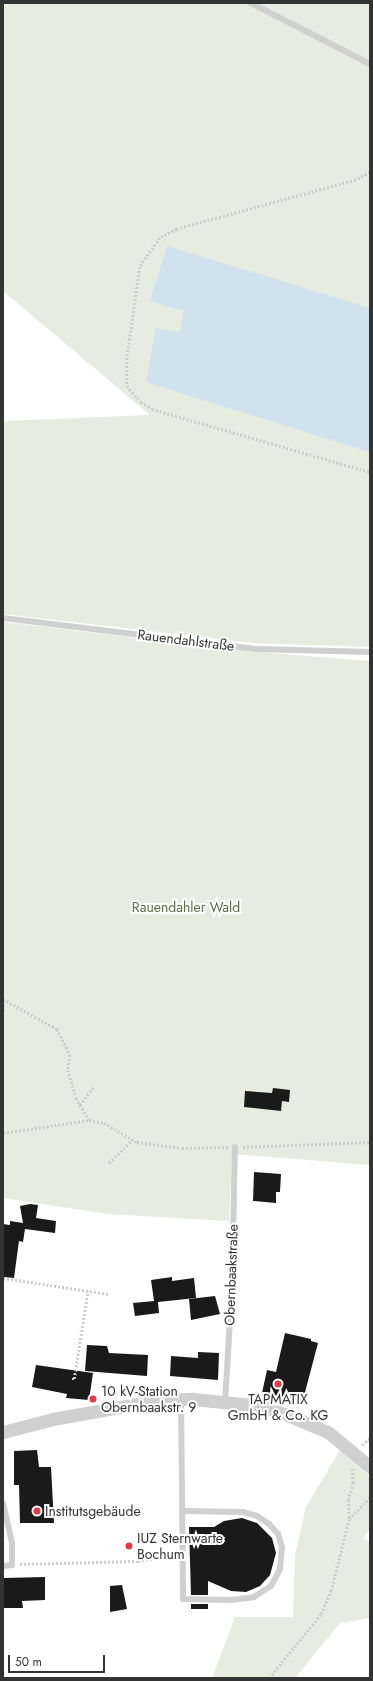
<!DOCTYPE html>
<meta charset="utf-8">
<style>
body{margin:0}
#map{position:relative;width:373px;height:1681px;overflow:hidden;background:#fff;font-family:Jost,sans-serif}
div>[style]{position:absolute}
.green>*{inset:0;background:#e6ecdf}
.water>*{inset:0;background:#cfe2ee}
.building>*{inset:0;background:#1a1a1a;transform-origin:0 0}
.path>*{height:2.5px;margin-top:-1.25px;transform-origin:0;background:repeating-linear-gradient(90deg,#cdcdcd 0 2px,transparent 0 4px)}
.service>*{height:6px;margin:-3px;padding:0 3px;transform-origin:3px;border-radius:3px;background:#d0d0d0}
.minor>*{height:13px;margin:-6.5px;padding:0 6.5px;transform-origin:6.5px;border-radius:6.5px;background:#d0d0d0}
.dots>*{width:11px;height:11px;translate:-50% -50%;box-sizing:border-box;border:2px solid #fff;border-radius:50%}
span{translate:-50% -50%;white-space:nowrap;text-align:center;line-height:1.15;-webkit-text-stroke:4px #fff;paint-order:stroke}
.street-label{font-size:14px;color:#333}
.park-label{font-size:14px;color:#56703f}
.poi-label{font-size:14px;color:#333}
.left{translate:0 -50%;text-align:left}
.frame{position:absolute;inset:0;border:4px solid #333;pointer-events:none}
.scale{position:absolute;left:8px;top:1655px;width:97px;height:18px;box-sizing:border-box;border:2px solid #333;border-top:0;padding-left:5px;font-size:12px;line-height:14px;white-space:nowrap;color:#333;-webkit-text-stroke:3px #fff;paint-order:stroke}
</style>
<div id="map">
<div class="green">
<i style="clip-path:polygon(3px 3px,370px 3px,370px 647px,253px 643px,3px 614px,3px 421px,150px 415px,3px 291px)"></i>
<i style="clip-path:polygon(3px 622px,258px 652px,370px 661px,370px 1165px,232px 1154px,229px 1221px,107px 1214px,3px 1198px)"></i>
<i style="clip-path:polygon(340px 1450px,370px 1477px,370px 1529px,363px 1538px,370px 1542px,370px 1618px,340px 1623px,295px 1678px,212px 1678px,235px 1617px,293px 1617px,295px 1555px,306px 1507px)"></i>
</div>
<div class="water">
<i style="clip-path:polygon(167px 246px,370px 308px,370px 452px,146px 382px,156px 328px,180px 332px,184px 311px,150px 301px)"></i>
</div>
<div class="building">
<i style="clip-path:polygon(273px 1088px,290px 1090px,289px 1102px,282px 1101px,281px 1111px,244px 1107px,245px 1091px,272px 1093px)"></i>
<i style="clip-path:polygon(254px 1172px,281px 1174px,280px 1192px,276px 1192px,276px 1203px,253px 1201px)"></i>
<i style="clip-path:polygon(30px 1204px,38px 1205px,36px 1218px,56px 1221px,55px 1233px,25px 1229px,23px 1242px,19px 1241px,14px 1278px,4px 1277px,3px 1224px,10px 1225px,10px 1221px,23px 1223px,20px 1206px)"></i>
<i style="clip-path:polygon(172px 1277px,172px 1281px,194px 1278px,196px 1298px,158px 1302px,159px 1313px,135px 1316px,133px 1303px,154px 1301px,151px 1280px)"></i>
<i style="clip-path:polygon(215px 1296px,220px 1314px,191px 1320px,189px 1299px)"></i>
<i style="clip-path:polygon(285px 1333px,311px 1339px,311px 1341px,318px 1343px,303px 1400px,262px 1393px,267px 1370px,276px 1372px)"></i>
<i style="clip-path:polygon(87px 1345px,107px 1346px,109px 1353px,148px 1355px,147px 1376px,85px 1371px)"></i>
<i style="clip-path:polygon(198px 1352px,219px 1353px,218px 1380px,170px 1376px,171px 1356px,198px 1358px)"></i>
<i style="clip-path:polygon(36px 1365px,93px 1373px,89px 1400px,66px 1398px,67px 1394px,32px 1387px)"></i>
<i style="clip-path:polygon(37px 1450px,39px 1467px,51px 1467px,54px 1523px,20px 1523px,19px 1485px,14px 1485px,14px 1451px)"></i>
<i style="clip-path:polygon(242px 1518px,257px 1523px,272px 1538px,276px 1553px,270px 1575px,260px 1586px,246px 1592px,231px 1591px,208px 1581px,208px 1595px,191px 1595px,189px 1527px,214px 1527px,224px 1521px)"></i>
<i style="clip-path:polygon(45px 1577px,45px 1600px,22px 1601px,23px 1608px,3px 1608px,3px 1578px)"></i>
<i style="clip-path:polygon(122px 1585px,127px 1609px,110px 1612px,110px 1586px)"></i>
<i style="left:191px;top:1604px;width:17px;height:5px"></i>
</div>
<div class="path">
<i style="left:370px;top:172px;width:16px;rotate:150deg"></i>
<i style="left:356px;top:180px;width:186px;rotate:164.7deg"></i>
<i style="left:177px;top:229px;width:19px;rotate:152deg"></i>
<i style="left:160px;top:238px;width:35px;rotate:125deg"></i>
<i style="left:140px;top:267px;width:92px;rotate:98.1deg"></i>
<i style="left:127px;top:358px;width:28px;rotate:90deg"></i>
<i style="left:127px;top:386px;width:21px;rotate:49deg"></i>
<i style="left:141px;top:402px;width:13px;rotate:32deg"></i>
<i style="left:152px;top:409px;width:227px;rotate:16.1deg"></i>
<i style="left:3px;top:999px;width:62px;rotate:29.1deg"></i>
<i style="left:57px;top:1029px;width:29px;rotate:63deg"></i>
<i style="left:70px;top:1055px;width:15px;rotate:98deg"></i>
<i style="left:68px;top:1070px;width:29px;rotate:74deg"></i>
<i style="left:76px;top:1098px;width:26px;rotate:59deg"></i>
<i style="left:3px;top:1011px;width:12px;rotate:-90deg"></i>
<i style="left:80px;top:1105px;width:22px;rotate:-54deg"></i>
<i style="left:3px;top:1133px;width:87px;rotate:-8.6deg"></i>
<i style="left:89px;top:1120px;width:15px;rotate:11deg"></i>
<i style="left:104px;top:1123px;width:38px;rotate:30deg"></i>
<i style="left:137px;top:1142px;width:45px;rotate:7.6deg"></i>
<i style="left:182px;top:1148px;width:46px;rotate:-1.2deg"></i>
<i style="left:243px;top:1147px;width:127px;rotate:-2.3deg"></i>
<i style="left:109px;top:1163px;width:33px;rotate:-45deg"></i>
<i style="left:3px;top:1278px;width:107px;rotate:8.6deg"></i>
<i style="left:72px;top:1379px;width:2px"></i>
<i style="left:74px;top:1379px;width:89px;rotate:-81deg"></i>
<i style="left:362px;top:1445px;width:11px;rotate:-41deg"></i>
<i style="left:349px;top:1518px;width:18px;rotate:-93deg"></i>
<i style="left:348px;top:1500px;width:18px;rotate:-74deg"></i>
<i style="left:353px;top:1483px;width:15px;rotate:-94deg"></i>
<i style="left:20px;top:1564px;width:118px;rotate:-1.5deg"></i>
<i style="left:138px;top:1561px;width:37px;rotate:-8deg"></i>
<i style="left:269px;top:1678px;width:82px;rotate:-50.9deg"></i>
<i style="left:321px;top:1614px;width:25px;rotate:-67deg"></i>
<i style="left:331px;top:1591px;width:74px;rotate:-76deg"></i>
<i style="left:349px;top:1519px;width:30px;rotate:-46deg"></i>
</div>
<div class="service">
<i style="left:251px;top:3px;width:134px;rotate:27.1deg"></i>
<i style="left:3px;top:618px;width:256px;rotate:7deg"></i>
<i style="left:257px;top:649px;width:113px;rotate:1.5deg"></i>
<i style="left:181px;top:1398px;width:201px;rotate:89.4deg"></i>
<i style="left:183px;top:1599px;width:48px;rotate:1.2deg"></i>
<i style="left:231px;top:1600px;width:23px;rotate:-7deg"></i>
<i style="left:254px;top:1597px;width:20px;rotate:-33deg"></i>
<i style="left:271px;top:1586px;width:19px;rotate:-62deg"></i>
<i style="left:280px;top:1569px;width:22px;rotate:-85deg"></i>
<i style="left:282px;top:1547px;width:14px;rotate:-107deg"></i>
<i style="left:278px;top:1534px;width:13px;rotate:-132deg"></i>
<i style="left:269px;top:1524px;width:14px;rotate:-146deg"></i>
<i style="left:257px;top:1516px;width:15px;rotate:-164deg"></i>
<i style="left:243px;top:1512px;width:59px;rotate:-179deg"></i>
<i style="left:225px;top:1402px;width:116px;rotate:-86.5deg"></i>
<i style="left:232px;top:1286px;width:139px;rotate:-88.8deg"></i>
<i style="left:3px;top:1503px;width:41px;rotate:77.3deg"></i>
<i style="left:12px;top:1543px;width:22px;rotate:90deg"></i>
<i style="left:12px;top:1565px;width:9px;rotate:174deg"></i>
</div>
<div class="minor">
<i style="left:3px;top:1432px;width:52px;rotate:-14.6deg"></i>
<i style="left:53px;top:1419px;width:108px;rotate:-10.2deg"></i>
<i style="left:159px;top:1400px;width:34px;rotate:-2deg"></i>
<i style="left:193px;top:1399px;width:69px;rotate:5.8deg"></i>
<i style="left:262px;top:1406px;width:37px;rotate:20deg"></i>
<i style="left:297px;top:1419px;width:34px;rotate:23deg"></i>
<i style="left:328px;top:1432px;width:55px;rotate:39.8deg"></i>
</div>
<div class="dots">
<i style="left:278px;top:1384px;background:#e63946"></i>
<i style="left:93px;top:1399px;background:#e63946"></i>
<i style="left:37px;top:1511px;background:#e63946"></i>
<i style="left:129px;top:1546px;background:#e63946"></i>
</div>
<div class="street-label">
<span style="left:186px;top:640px;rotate:7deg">Rauendahlstraße</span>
<span style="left:231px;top:1275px;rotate:-88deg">Obernbaakstraße</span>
</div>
<div class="park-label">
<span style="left:186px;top:907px">Rauendahler Wald</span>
</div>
<div class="poi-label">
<span class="left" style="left:101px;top:1399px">10 kV-Station<br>Obernbaakstr. 9</span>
<span style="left:278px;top:1407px">TAPMATIX<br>GmbH &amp; Co. KG</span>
<span class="left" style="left:45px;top:1511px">Institutsgebäude</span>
<span class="left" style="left:137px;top:1546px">IUZ Sternwarte<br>Bochum</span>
</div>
<div class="frame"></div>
<div class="scale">50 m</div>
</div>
